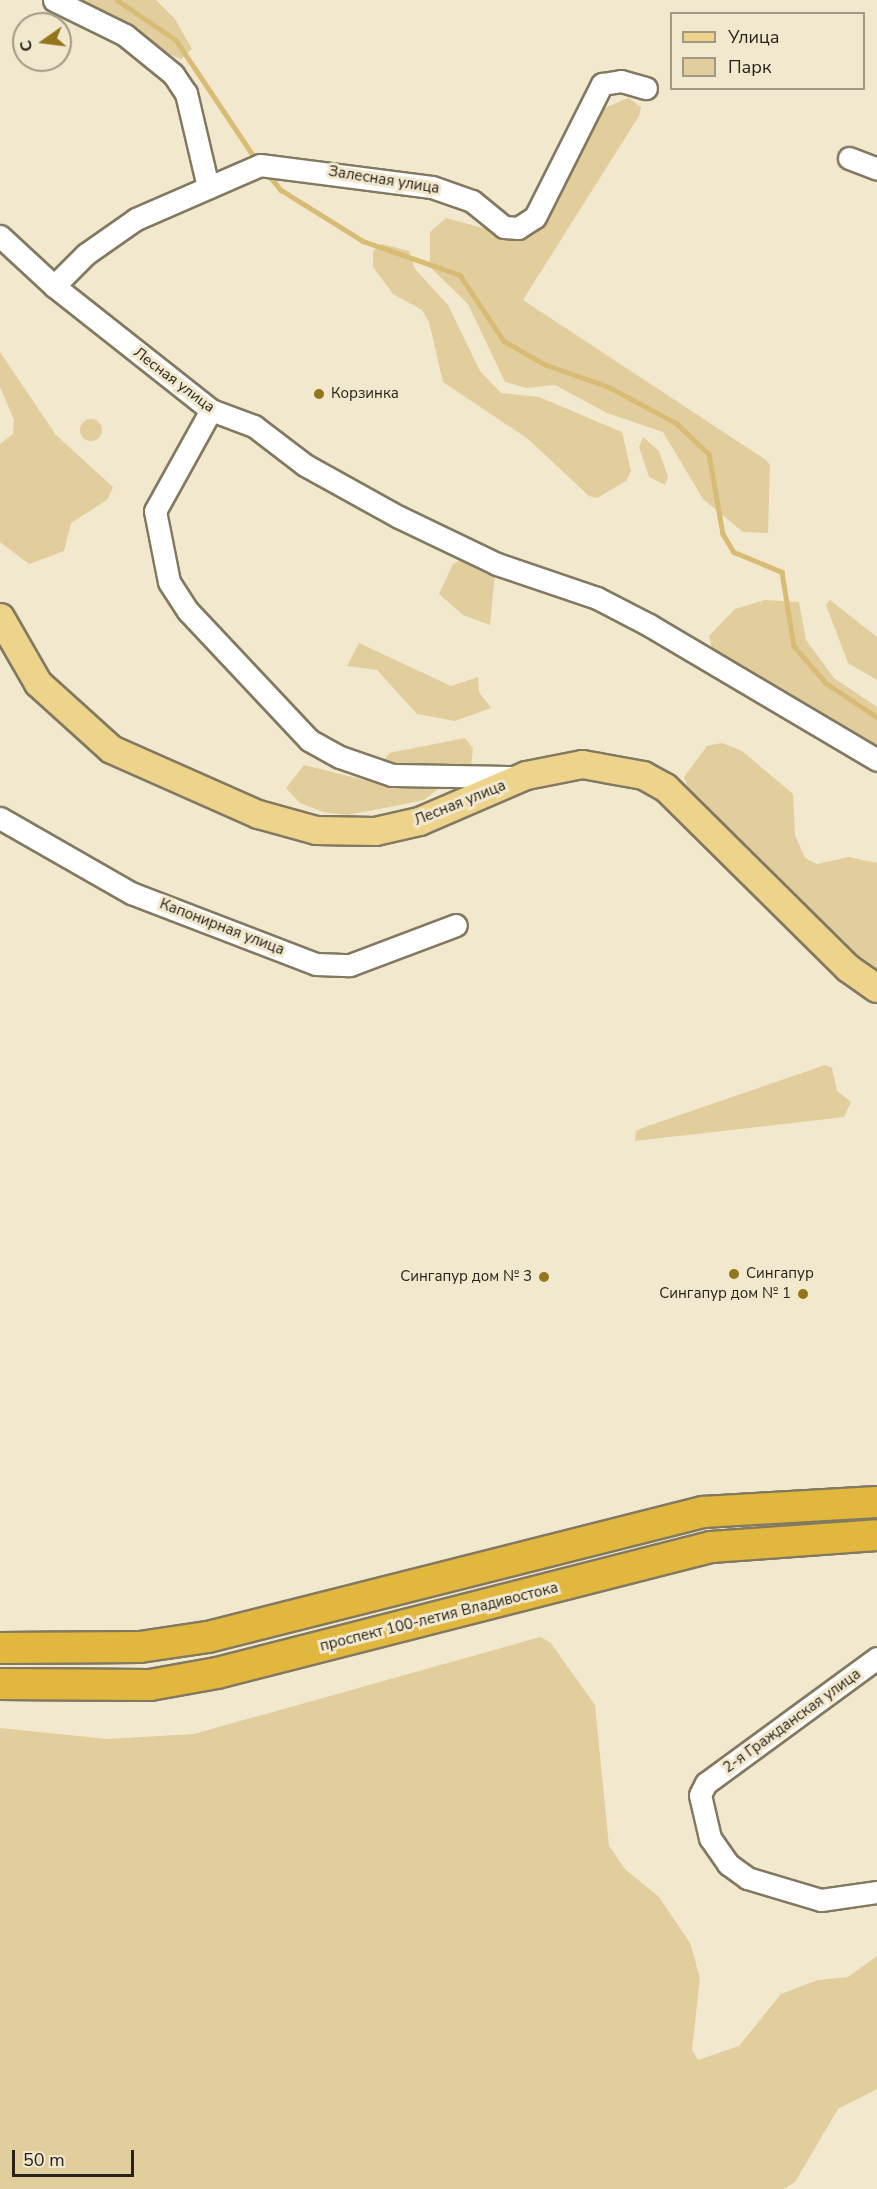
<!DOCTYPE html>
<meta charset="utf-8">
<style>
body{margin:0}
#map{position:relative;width:877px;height:2189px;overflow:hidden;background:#f2e8cd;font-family:"Nunito Sans",sans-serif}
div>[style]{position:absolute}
.green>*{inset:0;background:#e2ce9d}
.round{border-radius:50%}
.stream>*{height:4.5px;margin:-2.25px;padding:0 2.25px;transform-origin:2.25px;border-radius:2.25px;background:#d8bc76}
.roads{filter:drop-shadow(2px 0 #827961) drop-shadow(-2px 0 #827961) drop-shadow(0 2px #827961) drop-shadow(0 -2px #827961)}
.minor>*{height:21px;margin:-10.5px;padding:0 10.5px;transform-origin:10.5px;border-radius:10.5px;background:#fff}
.major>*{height:27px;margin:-13.5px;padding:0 13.5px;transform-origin:13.5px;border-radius:13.5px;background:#eed48b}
.highway>*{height:30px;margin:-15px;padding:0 15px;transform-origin:15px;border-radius:15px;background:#e2b73d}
.dots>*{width:16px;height:16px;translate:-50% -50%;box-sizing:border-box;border:3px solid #f2e8cd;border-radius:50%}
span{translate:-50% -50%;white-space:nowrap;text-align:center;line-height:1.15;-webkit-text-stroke:6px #f2e8cd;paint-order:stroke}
.street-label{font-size:15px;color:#27231a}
.poi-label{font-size:15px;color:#27231a}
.left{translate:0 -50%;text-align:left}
.right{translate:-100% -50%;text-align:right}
.legend{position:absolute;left:670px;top:12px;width:195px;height:78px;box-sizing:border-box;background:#f2e8cd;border:2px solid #a19985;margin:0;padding:8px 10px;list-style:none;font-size:18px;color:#27231a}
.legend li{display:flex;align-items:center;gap:12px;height:30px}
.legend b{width:30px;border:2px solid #a19985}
.north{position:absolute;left:12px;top:12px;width:60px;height:60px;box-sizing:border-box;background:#f2e8cd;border:2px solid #a19985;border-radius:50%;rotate:256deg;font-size:16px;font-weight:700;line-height:24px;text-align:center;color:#27231a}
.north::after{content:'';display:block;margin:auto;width:21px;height:27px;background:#93751c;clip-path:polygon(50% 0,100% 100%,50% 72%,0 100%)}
.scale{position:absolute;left:12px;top:2150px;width:122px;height:27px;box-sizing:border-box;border:3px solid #27231a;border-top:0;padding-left:8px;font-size:18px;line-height:21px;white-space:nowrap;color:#27231a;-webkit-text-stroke:4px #f2e8cd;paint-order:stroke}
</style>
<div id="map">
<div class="green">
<i style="clip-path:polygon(78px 0,156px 0,175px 19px,192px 49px,181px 59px,173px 56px)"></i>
<i style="clip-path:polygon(628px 98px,641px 107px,639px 116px,523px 300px,766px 460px,770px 465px,768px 533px,743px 532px,703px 499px,663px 432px,607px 413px,555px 385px,526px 388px,505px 382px,468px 304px,430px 267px,430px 232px,446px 218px,523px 239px,602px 109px)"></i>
<i style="clip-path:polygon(382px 244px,409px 251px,415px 269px,448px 305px,480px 371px,501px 393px,539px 397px,622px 432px,631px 471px,626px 481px,597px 498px,589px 496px,528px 439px,443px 382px,429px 322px,422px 310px,393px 294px,373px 267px,373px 251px)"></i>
<i style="clip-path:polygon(0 352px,56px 435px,113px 487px,107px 500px,71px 523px,64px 551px,29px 564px,0 542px,0 444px,13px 434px,14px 420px,0 387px)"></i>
<i class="round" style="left:80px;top:419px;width:22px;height:22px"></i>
<i style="clip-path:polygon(643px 437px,659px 451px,668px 477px,665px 485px,649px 477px,639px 447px)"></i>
<i style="clip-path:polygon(464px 558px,495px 573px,490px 625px,463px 615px,439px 594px,453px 564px)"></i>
<i style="clip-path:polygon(765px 600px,799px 602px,806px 640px,834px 678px,877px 707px,877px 755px,713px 652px,709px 636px,735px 609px)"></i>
<i style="clip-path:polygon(830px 600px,877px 637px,877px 680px,848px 663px,826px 605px)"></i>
<i style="clip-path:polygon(359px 643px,451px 686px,478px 677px,479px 692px,491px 708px,455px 721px,417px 714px,377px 670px,347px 666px)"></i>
<i style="clip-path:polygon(465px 738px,473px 748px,471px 767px,397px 767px,384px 760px,389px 753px)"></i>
<i style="clip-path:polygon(722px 743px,742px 751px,793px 794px,795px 835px,805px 858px,817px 864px,849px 857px,877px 863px,877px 969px,842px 949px,690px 793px,684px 777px,707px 746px)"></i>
<i style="clip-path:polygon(304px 765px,372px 782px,438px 789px,424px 800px,395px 806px,347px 815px,323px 812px,300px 803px,286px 788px)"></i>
<i style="clip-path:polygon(825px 1065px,832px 1068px,837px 1091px,851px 1102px,844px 1117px,635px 1141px,636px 1131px,645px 1127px)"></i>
<i style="clip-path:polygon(540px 1637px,550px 1642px,595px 1705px,609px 1846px,625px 1869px,659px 1897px,690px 1943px,700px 1978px,692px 2050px,698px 2060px,739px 2046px,781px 1994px,818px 1980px,848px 1977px,877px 1956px,877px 2089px,838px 2109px,795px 2182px,784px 2189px,0 2189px,0 1728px,107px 1739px,194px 1734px)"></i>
</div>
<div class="stream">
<i style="left:117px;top:0;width:71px;rotate:34.1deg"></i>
<i style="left:176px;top:40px;width:146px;rotate:56.2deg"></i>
<i style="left:268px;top:174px;width:21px;rotate:51deg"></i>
<i style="left:281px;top:190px;width:97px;rotate:31.9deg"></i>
<i style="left:363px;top:241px;width:103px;rotate:19.3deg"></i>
<i style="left:460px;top:275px;width:79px;rotate:56.3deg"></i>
<i style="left:504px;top:341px;width:46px;rotate:29.9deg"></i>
<i style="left:544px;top:364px;width:69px;rotate:19.5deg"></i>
<i style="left:609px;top:387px;width:76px;rotate:28.2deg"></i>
<i style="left:676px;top:423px;width:45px;rotate:43.2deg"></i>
<i style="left:709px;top:454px;width:81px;rotate:80.1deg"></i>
<i style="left:723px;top:534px;width:21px;rotate:59deg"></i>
<i style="left:734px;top:552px;width:52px;rotate:22.6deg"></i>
<i style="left:782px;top:572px;width:75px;rotate:80.8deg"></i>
<i style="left:794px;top:646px;width:49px;rotate:49.1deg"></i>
<i style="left:826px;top:683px;width:61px;rotate:33.7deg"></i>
</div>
<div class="roads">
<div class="minor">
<i style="left:54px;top:0;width:79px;rotate:26.2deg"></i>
<i style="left:125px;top:35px;width:62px;rotate:39.1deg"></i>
<i style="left:173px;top:74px;width:23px;rotate:56deg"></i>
<i style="left:186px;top:93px;width:97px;rotate:76.8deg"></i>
<i style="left:849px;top:158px;width:30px;rotate:21deg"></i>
<i style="left:0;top:236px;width:74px;rotate:42.8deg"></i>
<i style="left:54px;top:286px;width:200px;rotate:38.3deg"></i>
<i style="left:211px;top:410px;width:46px;rotate:20.4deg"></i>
<i style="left:254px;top:426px;width:64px;rotate:37.4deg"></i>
<i style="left:305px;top:465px;width:107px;rotate:29deg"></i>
<i style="left:399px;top:517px;width:109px;rotate:25.6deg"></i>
<i style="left:497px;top:564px;width:106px;rotate:18.8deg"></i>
<i style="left:597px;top:598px;width:59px;rotate:27.4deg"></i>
<i style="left:649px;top:625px;width:265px;rotate:30.6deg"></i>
<i style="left:54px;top:286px;width:45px;rotate:-45deg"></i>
<i style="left:86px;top:254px;width:61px;rotate:-35deg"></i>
<i style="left:136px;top:219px;width:135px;rotate:-23.5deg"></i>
<i style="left:260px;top:165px;width:173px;rotate:7.3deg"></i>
<i style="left:432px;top:187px;width:42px;rotate:19.3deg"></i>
<i style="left:472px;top:201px;width:41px;rotate:39.1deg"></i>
<i style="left:504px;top:227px;width:14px;rotate:4deg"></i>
<i style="left:518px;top:228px;width:20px;rotate:-33deg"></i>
<i style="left:535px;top:217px;width:149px;rotate:-63.3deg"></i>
<i style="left:602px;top:84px;width:19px;rotate:-9deg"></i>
<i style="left:621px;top:81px;width:26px;rotate:16deg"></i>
<i style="left:211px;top:410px;width:115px;rotate:119deg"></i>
<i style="left:155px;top:511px;width:72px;rotate:78.8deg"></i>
<i style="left:169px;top:582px;width:35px;rotate:57deg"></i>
<i style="left:188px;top:611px;width:177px;rotate:46.8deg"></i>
<i style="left:309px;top:740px;width:35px;rotate:29deg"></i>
<i style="left:340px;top:757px;width:55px;rotate:19.1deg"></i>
<i style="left:392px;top:775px;width:120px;rotate:1deg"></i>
<i style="left:0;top:818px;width:151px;rotate:29.8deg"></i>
<i style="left:131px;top:893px;width:198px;rotate:21deg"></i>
<i style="left:316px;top:964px;width:34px;rotate:2deg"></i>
<i style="left:350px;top:965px;width:113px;rotate:-20.7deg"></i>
<i style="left:877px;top:1658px;width:212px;rotate:143.8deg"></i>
<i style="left:706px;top:1783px;width:13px;rotate:117deg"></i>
<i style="left:700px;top:1795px;width:44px;rotate:76.9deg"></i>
<i style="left:710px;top:1838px;width:32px;rotate:55deg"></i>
<i style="left:728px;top:1864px;width:24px;rotate:36deg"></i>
<i style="left:747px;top:1878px;width:77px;rotate:16.6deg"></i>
<i style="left:821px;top:1900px;width:57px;rotate:-8.1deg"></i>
</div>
<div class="major">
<i style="left:0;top:617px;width:76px;rotate:60.1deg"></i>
<i style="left:38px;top:683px;width:98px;rotate:42.1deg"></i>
<i style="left:111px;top:749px;width:161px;rotate:23.9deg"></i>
<i style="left:258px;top:814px;width:60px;rotate:15.4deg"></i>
<i style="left:316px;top:830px;width:59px;rotate:1deg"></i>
<i style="left:375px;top:831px;width:45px;rotate:-12.8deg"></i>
<i style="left:419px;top:821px;width:116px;rotate:-23.3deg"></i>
<i style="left:526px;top:775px;width:57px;rotate:-11.1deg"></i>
<i style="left:582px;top:764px;width:62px;rotate:10.2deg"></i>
<i style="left:643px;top:775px;width:25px;rotate:29deg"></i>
<i style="left:665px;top:787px;width:257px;rotate:44.7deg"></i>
<i style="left:848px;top:968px;width:35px;rotate:35deg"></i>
</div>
<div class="highway">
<i style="left:0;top:1648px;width:140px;rotate:-0.4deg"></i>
<i style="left:140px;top:1647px;width:69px;rotate:-8.4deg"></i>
<i style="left:208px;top:1637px;width:511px;rotate:-14.17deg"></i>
<i style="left:703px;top:1512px;width:174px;rotate:-3.3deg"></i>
<i style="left:0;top:1684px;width:150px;rotate:0.4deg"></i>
<i style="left:150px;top:1685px;width:68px;rotate:-10.2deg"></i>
<i style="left:217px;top:1673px;width:510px;rotate:-14.31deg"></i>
<i style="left:711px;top:1547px;width:166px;rotate:-4.1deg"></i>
</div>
</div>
<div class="dots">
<i style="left:319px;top:394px;background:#93751c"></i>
<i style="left:734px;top:1274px;background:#93751c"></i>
<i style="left:544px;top:1277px;background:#93751c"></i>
<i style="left:803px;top:1294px;background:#93751c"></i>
</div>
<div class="street-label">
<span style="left:384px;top:180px;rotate:9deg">Залесная улица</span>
<span style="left:174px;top:380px;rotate:37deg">Лесная улица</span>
<span style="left:460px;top:803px;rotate:-22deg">Лесная улица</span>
<span style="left:222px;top:927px;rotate:21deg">Капонирная улица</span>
<span style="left:439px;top:1617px;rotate:-14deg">проспект 100-летия Владивостока</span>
<span style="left:792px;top:1721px;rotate:-36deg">2-я Гражданская улица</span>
</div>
<div class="poi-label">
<span class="left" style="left:331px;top:394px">Корзинка</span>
<span class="left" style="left:746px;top:1274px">Сингапур</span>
<span class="right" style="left:532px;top:1277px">Сингапур дом № 3</span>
<span class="right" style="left:791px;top:1294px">Сингапур дом № 1</span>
</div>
<ul class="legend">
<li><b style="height:8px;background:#eed48b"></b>Улица</li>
<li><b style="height:16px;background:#e2ce9d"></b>Парк</li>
</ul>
<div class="north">С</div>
<div class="scale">50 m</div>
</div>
